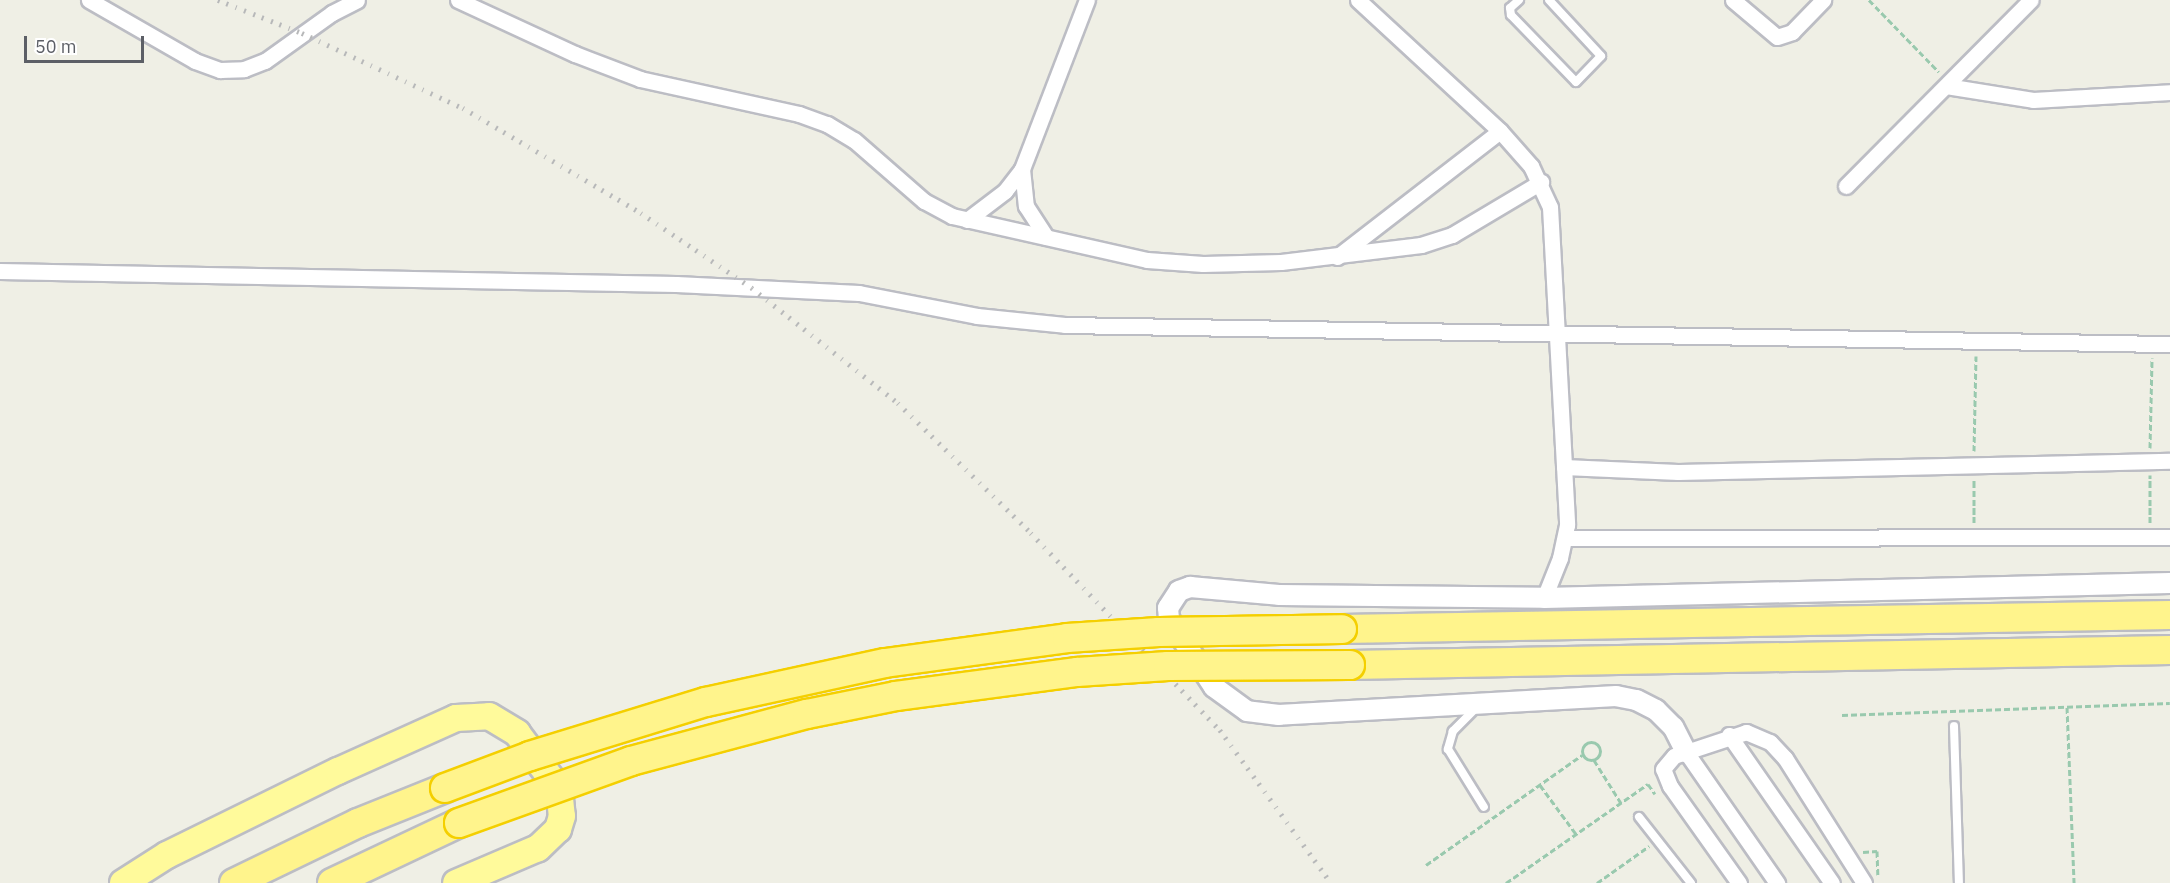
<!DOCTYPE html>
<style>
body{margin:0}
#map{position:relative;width:2170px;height:883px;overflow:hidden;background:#efefe5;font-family:"IBM Plex Sans",sans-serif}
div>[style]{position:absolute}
.path>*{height:3px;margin-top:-1.5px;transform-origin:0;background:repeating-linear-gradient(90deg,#99c9ae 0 6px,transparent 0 9px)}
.path>.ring{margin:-1.5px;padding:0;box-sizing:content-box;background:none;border:3px solid #99c9ae;border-radius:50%}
.roads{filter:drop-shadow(2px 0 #bcbdc4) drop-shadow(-2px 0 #bcbdc4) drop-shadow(0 2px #bcbdc4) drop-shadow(0 -2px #bcbdc4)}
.service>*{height:8px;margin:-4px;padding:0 4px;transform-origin:4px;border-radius:4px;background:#fff}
.minor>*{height:15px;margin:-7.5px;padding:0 7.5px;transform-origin:7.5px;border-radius:7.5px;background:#fff}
.tertiary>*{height:20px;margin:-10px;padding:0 10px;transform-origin:10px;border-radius:10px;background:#fff}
.trunk>*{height:26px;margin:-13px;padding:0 13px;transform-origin:13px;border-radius:13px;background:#fffa9b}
.motorway>*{height:28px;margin:-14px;padding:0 14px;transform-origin:14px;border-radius:14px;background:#fff48c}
.rail>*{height:4.5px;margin-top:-2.25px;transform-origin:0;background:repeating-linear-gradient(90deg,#b7b8b9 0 1.5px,transparent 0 9.5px)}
.bridges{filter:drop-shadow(2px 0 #f4cf00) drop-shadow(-2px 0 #f4cf00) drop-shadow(0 2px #f4cf00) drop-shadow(0 -2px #f4cf00)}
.motorway-bridge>*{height:28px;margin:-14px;padding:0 14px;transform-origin:14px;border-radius:14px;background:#fff48c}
span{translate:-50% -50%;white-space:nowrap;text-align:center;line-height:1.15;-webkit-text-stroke:4.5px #fff;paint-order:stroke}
.scale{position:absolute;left:24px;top:36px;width:120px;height:27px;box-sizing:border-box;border:3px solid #5c5f66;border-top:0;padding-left:8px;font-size:18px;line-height:21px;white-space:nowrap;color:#5c5f66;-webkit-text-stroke:4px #fff;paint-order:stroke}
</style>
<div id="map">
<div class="path">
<i style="left:1869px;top:0;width:100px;rotate:45.8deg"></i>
<i style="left:2150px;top:448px;width:90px;rotate:-88.7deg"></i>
<i style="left:1974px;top:451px;width:95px;rotate:-88.8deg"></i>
<i style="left:1974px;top:523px;width:44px;rotate:-90deg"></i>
<i style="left:2150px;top:523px;width:48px;rotate:-90deg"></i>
<i style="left:2067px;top:707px;width:176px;rotate:87.7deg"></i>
<i style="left:1842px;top:715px;width:328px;rotate:-2.1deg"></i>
<i class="ring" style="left:1582px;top:742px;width:15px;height:15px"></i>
<i style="left:1594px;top:760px;width:51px;rotate:57.9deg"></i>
<i style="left:1540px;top:785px;width:61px;rotate:53.7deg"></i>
<i style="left:1863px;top:852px;width:14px;rotate:-4deg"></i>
<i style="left:1877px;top:851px;width:24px;rotate:88deg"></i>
<i style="left:1426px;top:865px;width:191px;rotate:-35.2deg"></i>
<i style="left:1506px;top:883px;width:173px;rotate:-34.9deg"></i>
<i style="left:1648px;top:784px;width:12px;rotate:55deg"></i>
<i style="left:1597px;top:883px;width:64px;rotate:-35.4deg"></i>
</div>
<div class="roads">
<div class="service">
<i style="left:1519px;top:0;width:12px;rotate:138deg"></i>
<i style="left:1510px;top:8px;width:7px;rotate:82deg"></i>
<i style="left:1511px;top:15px;width:93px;rotate:45.9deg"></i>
<i style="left:1576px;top:82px;width:36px;rotate:-46deg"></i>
<i style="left:1601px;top:56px;width:76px;rotate:-132.9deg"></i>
<i style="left:1476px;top:708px;width:33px;rotate:135deg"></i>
<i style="left:1453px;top:731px;width:19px;rotate:106deg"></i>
<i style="left:1448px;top:749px;width:68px;rotate:58.2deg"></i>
<i style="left:1954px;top:726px;width:157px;rotate:88.2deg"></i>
<i style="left:1639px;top:817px;width:84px;rotate:51.8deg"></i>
</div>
<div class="minor">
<i style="left:89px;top:0;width:122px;rotate:29.9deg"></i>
<i style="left:195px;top:61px;width:27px;rotate:20deg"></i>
<i style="left:220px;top:70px;width:24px;rotate:-2deg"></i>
<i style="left:244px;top:69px;width:22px;rotate:-21deg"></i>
<i style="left:265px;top:61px;width:82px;rotate:-35.6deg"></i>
<i style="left:332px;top:13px;width:28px;rotate:-27deg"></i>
<i style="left:458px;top:0;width:129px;rotate:24.8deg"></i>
<i style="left:575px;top:54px;width:70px;rotate:21deg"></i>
<i style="left:640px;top:79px;width:163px;rotate:12.4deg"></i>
<i style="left:799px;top:114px;width:30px;rotate:20deg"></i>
<i style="left:827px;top:124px;width:31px;rotate:31deg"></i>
<i style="left:854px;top:140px;width:93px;rotate:41.1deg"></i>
<i style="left:924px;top:201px;width:32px;rotate:28deg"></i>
<i style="left:952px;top:216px;width:200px;rotate:12.7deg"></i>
<i style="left:1147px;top:260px;width:56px;rotate:4.1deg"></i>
<i style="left:1203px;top:264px;width:78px;rotate:-1.5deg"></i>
<i style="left:1281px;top:262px;width:141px;rotate:-6.9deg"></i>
<i style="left:1421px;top:245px;width:33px;rotate:-18deg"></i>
<i style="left:1452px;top:235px;width:104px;rotate:-30.8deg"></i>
<i style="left:1358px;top:0;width:193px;rotate:42.7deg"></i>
<i style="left:1500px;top:131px;width:47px;rotate:48.5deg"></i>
<i style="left:1531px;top:166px;width:45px;rotate:65.1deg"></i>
<i style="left:1550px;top:207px;width:318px;rotate:86.9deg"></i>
<i style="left:1567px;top:525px;width:34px;rotate:102deg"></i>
<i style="left:1560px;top:558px;width:43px;rotate:111.8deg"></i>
<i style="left:1733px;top:0;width:57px;rotate:40.1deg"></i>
<i style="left:1777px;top:37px;width:16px;rotate:-18deg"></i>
<i style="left:1792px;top:32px;width:45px;rotate:-45.9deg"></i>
<i style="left:1946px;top:86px;width:88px;rotate:9.1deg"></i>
<i style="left:2033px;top:100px;width:137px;rotate:-3.3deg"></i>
<i style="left:1022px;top:169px;width:37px;rotate:84deg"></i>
<i style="left:1026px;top:206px;width:37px;rotate:57deg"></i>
<i style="left:1846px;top:186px;width:262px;rotate:-45.2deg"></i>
<i style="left:967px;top:220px;width:48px;rotate:-37.3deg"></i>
<i style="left:1005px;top:191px;width:28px;rotate:-52deg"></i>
<i style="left:1022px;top:169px;width:181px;rotate:-69deg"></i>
<i style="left:1337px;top:257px;width:206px;rotate:-37.7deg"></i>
<i style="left:0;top:271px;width:676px;rotate:1.1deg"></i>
<i style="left:676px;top:284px;width:183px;rotate:2.8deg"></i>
<i style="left:859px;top:293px;width:120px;rotate:11deg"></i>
<i style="left:977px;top:316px;width:88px;rotate:5.8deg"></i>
<i style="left:1065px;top:325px;width:1105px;rotate:0.99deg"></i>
<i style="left:1564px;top:467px;width:114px;rotate:2.5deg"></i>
<i style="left:1678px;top:472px;width:492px;rotate:-1.3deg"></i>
<i style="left:1565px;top:538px;width:605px;rotate:-0.09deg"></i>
<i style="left:1729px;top:735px;width:180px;rotate:55.2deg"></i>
<i style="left:1686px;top:752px;width:160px;rotate:55.2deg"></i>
<i style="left:1739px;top:883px;width:119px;rotate:-125.4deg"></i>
<i style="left:1670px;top:786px;width:18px;rotate:-112deg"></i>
<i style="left:1663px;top:769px;width:17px;rotate:-50deg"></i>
<i style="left:1674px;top:756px;width:76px;rotate:-18.4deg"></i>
<i style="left:1746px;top:732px;width:26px;rotate:23deg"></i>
<i style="left:1770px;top:742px;width:22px;rotate:47deg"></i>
<i style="left:1785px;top:758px;width:148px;rotate:57.7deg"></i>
</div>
<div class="tertiary">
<i style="left:1686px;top:752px;width:28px;rotate:-117deg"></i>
<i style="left:1673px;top:727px;width:24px;rotate:-135deg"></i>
<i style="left:1656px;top:710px;width:22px;rotate:-153deg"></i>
<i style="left:1636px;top:700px;width:20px;rotate:-169deg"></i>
<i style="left:1616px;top:696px;width:338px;rotate:176.8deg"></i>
<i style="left:1279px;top:715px;width:32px;rotate:-173deg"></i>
<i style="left:1247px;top:711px;width:41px;rotate:-144deg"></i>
<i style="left:1214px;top:687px;width:82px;rotate:-123.5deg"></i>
<i style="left:1169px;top:619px;width:11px;rotate:-95deg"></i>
<i style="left:1168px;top:608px;width:20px;rotate:-57deg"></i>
<i style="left:1179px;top:591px;width:12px;rotate:-20deg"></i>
<i style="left:1190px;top:587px;width:89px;rotate:5.1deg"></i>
<i style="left:1279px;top:595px;width:265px;rotate:0.6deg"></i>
<i style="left:1544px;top:598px;width:626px;rotate:-1.37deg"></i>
</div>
<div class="trunk">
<i style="left:123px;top:883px;width:52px;rotate:-32.5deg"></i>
<i style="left:167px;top:855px;width:191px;rotate:-26.2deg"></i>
<i style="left:338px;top:771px;width:129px;rotate:-24.2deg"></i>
<i style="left:456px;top:718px;width:33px;rotate:-3deg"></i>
<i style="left:489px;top:716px;width:33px;rotate:31deg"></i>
<i style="left:517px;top:733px;width:70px;rotate:53.1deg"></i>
<i style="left:559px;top:789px;width:27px;rotate:84deg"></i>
<i style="left:562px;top:816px;width:14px;rotate:107deg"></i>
<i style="left:558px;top:829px;width:28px;rotate:136deg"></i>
<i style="left:538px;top:848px;width:89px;rotate:156.9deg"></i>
</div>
<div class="motorway">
<i style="left:1342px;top:629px;width:828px;rotate:-0.97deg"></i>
<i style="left:1350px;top:665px;width:820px;rotate:-1.05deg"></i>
<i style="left:234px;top:883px;width:138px;rotate:-25.8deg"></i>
<i style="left:358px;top:823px;width:94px;rotate:-21.9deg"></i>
<i style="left:332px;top:883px;width:140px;rotate:-25.3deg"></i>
</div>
</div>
<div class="rail">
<i style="left:218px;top:0;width:90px;rotate:21.4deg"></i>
<i style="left:302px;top:33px;width:178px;rotate:25deg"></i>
<i style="left:463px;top:108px;width:207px;rotate:30.5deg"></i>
<i style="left:641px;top:213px;width:134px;rotate:34deg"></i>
<i style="left:752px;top:288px;width:186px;rotate:38.2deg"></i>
<i style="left:898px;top:403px;width:186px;rotate:44.3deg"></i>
<i style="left:1031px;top:533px;width:273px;rotate:46.2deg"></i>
<i style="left:1220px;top:730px;width:189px;rotate:54deg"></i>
</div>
<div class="bridges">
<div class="motorway-bridge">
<i style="left:445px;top:788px;width:91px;rotate:-20.6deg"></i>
<i style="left:530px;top:756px;width:184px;rotate:-17.1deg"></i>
<i style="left:706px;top:702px;width:183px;rotate:-12.3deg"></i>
<i style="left:885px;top:663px;width:184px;rotate:-7.8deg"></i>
<i style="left:1067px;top:638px;width:92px;rotate:-3.7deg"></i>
<i style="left:1159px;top:632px;width:183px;rotate:-0.9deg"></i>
<i style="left:459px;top:823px;width:183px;rotate:-19.8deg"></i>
<i style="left:631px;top:761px;width:182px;rotate:-15deg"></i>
<i style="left:807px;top:714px;width:91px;rotate:-11.4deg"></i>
<i style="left:896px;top:696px;width:183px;rotate:-7.6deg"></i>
<i style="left:1077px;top:672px;width:91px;rotate:-3.8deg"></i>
<i style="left:1168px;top:666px;width:182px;rotate:-0.3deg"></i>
</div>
</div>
<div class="scale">50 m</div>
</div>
